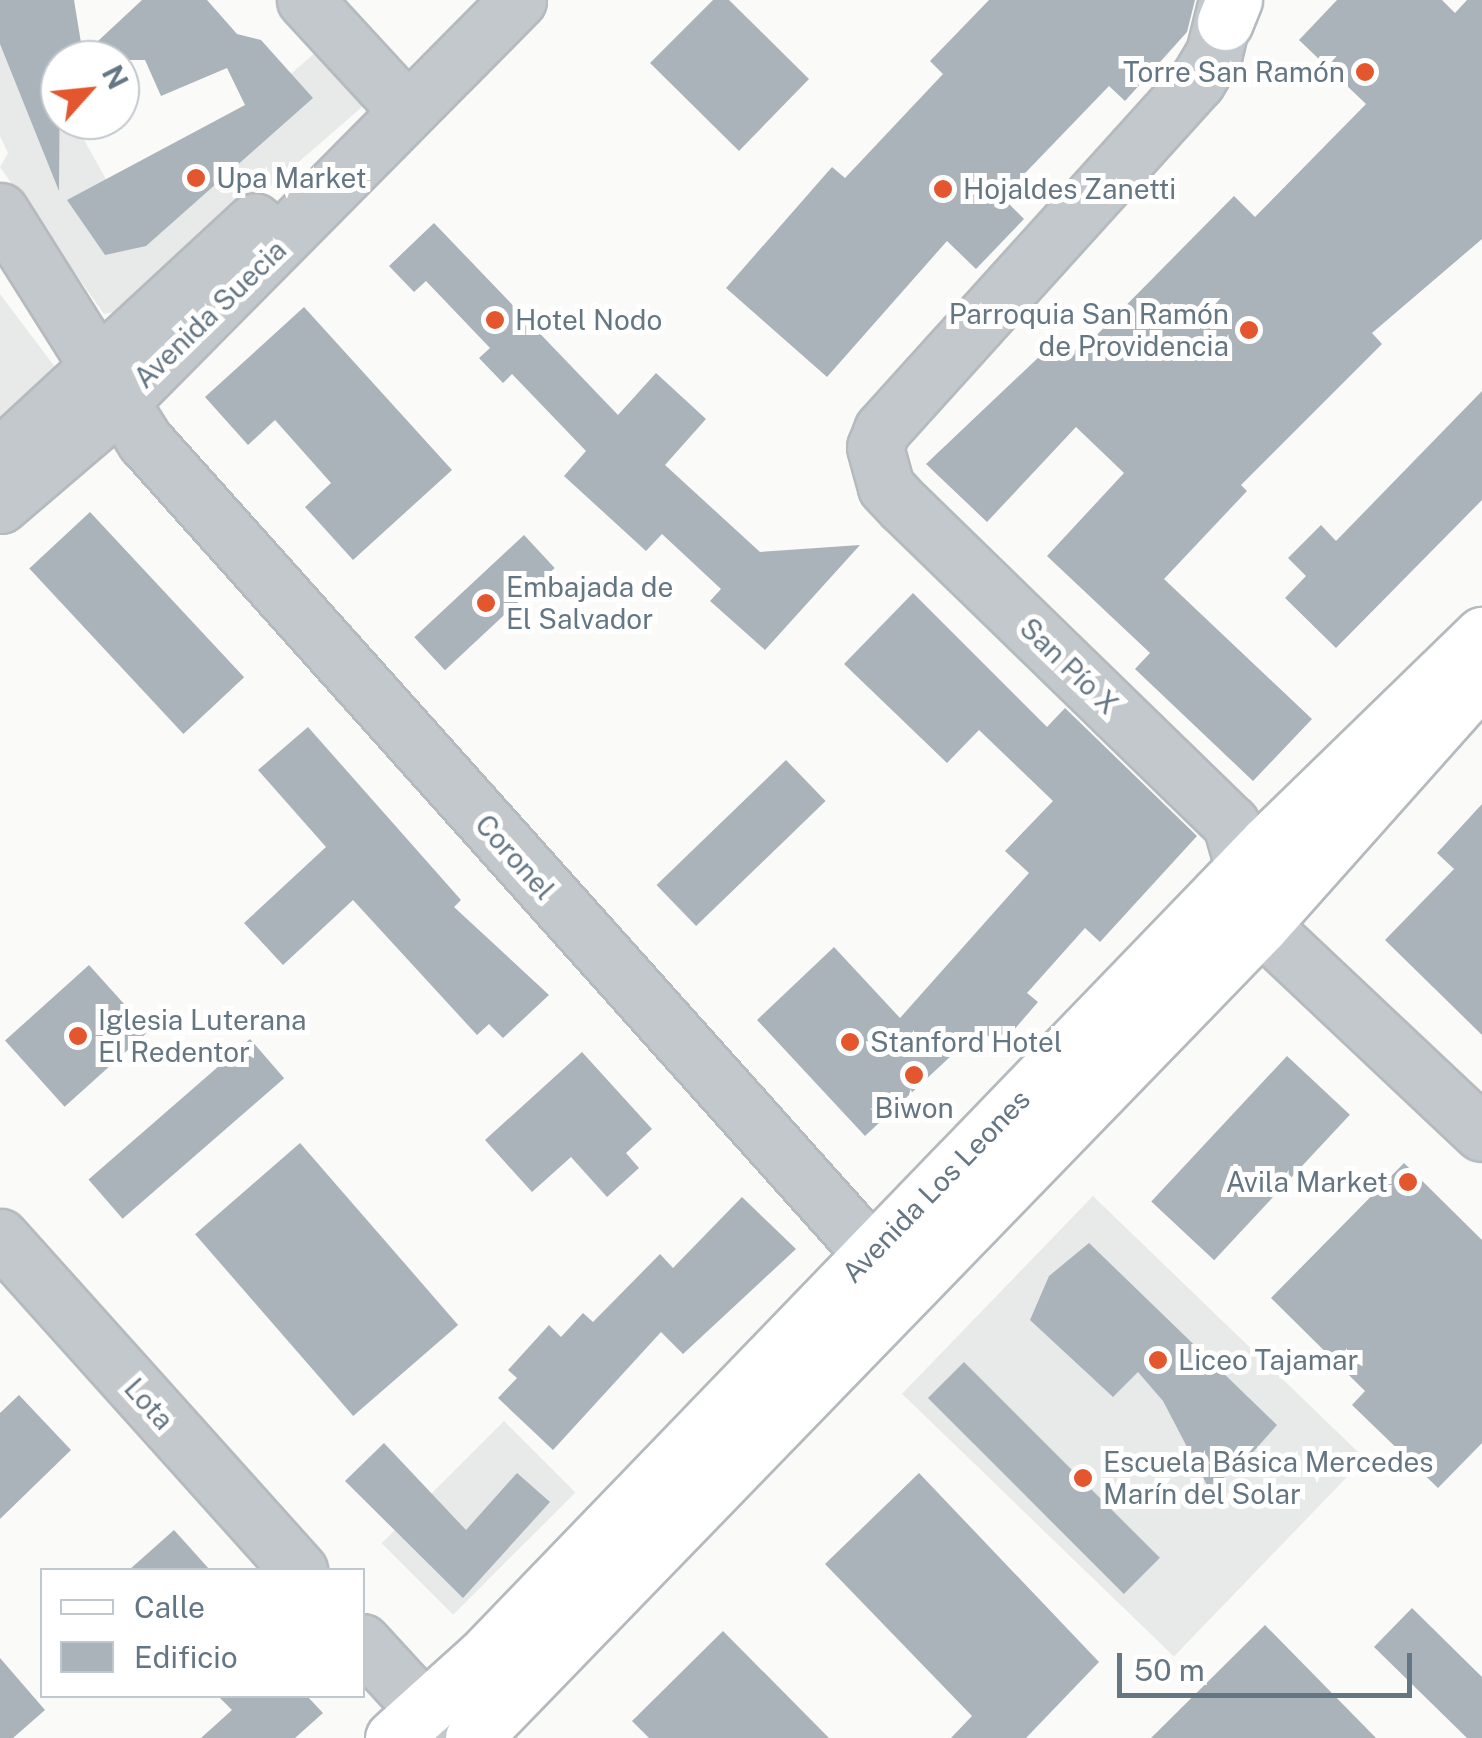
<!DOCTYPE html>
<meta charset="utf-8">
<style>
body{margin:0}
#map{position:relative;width:1482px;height:1738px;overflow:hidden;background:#fafaf8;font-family:"Public Sans",sans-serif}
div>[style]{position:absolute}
.built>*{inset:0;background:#e8e9e9;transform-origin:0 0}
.building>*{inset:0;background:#aab3b9;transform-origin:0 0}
.roads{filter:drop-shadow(2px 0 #b5babe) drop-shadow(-2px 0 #b5babe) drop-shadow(0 2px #b5babe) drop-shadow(0 -2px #b5babe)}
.minor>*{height:55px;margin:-27.5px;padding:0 27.5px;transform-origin:27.5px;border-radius:27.5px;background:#c3c8cc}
.major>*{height:55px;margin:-27.5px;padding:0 27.5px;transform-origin:27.5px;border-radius:27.5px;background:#fff}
.dots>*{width:28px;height:28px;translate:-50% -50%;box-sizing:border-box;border:5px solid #fff;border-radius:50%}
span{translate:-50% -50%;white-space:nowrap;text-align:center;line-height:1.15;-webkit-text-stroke:10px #fff;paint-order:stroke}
.poi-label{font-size:28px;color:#657683}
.right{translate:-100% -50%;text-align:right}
.left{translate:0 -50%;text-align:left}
.street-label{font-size:28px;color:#657683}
.legend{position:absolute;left:40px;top:1568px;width:325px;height:130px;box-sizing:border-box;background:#fff;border:2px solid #c1c8cd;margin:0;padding:12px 18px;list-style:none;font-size:30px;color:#657683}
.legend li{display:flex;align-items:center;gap:20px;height:50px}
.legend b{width:50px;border:2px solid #c1c8cd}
.north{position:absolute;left:40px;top:40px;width:100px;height:100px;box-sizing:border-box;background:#fff;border:2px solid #c1c8cd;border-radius:50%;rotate:63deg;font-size:28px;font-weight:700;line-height:40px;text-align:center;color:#657683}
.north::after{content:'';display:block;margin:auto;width:35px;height:45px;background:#e4572e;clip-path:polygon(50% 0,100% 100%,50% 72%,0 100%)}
.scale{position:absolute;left:1117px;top:1653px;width:295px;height:45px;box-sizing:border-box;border:5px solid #657683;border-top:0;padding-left:12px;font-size:30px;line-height:35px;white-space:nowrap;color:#657683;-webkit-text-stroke:8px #fff;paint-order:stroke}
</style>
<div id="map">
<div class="built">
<i style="clip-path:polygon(0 0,57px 85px,60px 120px,73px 120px,127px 217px,324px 45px,362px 107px,129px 309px,104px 314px,0 167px,8px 153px,0 136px)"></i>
<i style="clip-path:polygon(0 294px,58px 371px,0 427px)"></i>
<i style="left:1093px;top:1196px;width:378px;height:275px;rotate:44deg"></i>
<i style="left:504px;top:1421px;width:101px;height:173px;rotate:45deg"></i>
</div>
<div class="building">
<i style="clip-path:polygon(0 0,74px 0,83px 55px,142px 0,207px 0,237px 34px,261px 40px,313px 98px,146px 246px,105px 255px,67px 200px,245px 105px,227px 68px,161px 96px,145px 60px,60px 60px,59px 191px,0 44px)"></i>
<i style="clip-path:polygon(713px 0,729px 0,809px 79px,739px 151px,650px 63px)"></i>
<i style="clip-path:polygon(989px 0,1195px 0,1187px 32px,1125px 101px,1109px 86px,1002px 197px,1024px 219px,976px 269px,947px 241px,827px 377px,726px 288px,832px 167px,845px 178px,943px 74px,930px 61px)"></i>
<i style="clip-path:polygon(1337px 0,1442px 0,1455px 13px,1467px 0,1482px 0,1482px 239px,1372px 333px,1382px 344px,1241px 485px,1247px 491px,1164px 579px,1312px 719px,1253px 781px,1135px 669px,1150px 653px,1047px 556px,1124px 473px,1076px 427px,987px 522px,926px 464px,1061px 336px,1079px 353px,1234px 196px,1255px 217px,1366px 104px,1299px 40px)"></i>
<i style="clip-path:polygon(434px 223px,618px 415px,656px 373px,706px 419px,665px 465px,760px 552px,860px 545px,765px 650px,710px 601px,721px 589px,662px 534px,646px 551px,564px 476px,586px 451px,512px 374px,503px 383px,479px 358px,490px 348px,426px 281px,414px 292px,389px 266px)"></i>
<i style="clip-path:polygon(304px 307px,452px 470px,353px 560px,305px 507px,331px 483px,275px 420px,248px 445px,205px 397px)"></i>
<i style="clip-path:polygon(1482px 391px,1482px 500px,1336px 648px,1285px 598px,1306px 576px,1288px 558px,1321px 525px,1336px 541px)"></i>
<i style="left:90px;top:512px;width:226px;height:83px;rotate:47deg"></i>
<i style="left:524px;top:535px;width:45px;height:150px;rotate:47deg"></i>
<i style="clip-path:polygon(913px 593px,1047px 727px,1065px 708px,1197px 836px,1100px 942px,1085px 928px,1027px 993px,1038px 1002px,1000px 1046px,980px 1029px,865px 1136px,757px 1020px,834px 947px,900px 1018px,1029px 873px,1005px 851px,1053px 801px,979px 730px,947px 763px,844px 664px)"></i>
<i style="clip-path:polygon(308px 727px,461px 900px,454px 907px,549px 995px,503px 1038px,489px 1024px,477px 1035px,353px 900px,283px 965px,244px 923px,326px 847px,258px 770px)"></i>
<i style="left:786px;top:760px;width:57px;height:180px;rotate:46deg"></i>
<i style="clip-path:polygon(1482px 804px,1482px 1035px,1385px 940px,1454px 869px,1437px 853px)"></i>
<i style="left:89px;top:965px;width:89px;height:113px;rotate:48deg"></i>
<i style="left:250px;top:1039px;width:52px;height:214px;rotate:49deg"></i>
<i style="clip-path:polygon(582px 1052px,652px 1129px,626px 1153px,639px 1168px,607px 1197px,571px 1157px,532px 1192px,485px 1140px)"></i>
<i style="left:1287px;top:1056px;width:86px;height:199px;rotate:43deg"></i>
<i style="left:300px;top:1143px;width:241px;height:139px;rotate:49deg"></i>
<i style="clip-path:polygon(1404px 1163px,1482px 1240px,1482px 1443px,1438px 1488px,1352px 1405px,1365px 1391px,1271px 1298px)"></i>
<i style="clip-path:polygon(742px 1197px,796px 1249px,683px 1354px,661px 1332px,553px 1450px,498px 1398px,517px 1378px,508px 1370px,549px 1325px,561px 1337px,583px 1313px,593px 1322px,660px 1254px,673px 1268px)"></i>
<i style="clip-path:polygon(1089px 1243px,1277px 1425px,1237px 1470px,1208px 1487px,1163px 1401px,1138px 1372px,1113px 1397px,1030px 1320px,1049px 1276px)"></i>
<i style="left:964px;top:1362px;width:277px;height:51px;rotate:45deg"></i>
<i style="clip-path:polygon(19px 1395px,71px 1450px,0 1519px,0 1413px)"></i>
<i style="clip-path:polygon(384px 1443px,466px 1530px,517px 1473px,550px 1502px,463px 1598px,345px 1481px)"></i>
<i style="clip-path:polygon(919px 1473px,1099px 1662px,1026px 1738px,951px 1738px,972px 1716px,825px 1564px)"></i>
<i style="clip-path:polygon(174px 1530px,210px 1570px,129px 1570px)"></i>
<i style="clip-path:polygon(1412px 1608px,1482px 1677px,1482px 1738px,1467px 1738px,1374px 1647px)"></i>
<i style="clip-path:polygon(1265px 1625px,1376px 1738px,1151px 1738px)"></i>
<i style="clip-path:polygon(723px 1631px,829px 1738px,649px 1738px,632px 1721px)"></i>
<i style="clip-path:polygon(0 1658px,45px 1710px,13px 1738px,0 1738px)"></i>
<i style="clip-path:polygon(218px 1696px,307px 1696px,323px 1713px,295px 1738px,201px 1738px,232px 1710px)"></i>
</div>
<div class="roads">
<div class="minor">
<i style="left:305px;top:0;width:149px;rotate:47.4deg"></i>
<i style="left:1227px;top:0;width:55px;rotate:103.8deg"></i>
<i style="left:1214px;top:53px;width:33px;rotate:121deg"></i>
<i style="left:1197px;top:81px;width:470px;rotate:132.1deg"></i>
<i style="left:882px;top:430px;width:18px;rotate:112deg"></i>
<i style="left:875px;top:447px;width:41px;rotate:74.6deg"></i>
<i style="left:886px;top:487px;width:26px;rotate:47deg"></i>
<i style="left:904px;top:506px;width:456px;rotate:44.2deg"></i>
<i style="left:1231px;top:824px;width:47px;rotate:73.9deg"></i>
<i style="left:0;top:211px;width:272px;rotate:57.8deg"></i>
<i style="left:145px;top:441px;width:1089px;rotate:48.2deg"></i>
<i style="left:871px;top:1253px;width:49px;rotate:76deg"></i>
<i style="left:0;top:457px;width:347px;rotate:-42.8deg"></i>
<i style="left:0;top:505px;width:154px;rotate:-40.5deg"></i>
<i style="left:117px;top:405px;width:570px;rotate:-45.28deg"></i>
<i style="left:1261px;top:925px;width:303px;rotate:43.3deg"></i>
<i style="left:0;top:1237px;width:448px;rotate:48.1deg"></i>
<i style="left:362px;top:1642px;width:130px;rotate:47.5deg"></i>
</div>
<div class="major">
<i style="left:1225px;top:22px;width:24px;rotate:-68deg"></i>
<i style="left:393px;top:1738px;width:121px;rotate:-42deg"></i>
<i style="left:483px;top:1657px;width:1129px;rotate:-46.04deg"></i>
<i style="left:1267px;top:844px;width:300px;rotate:-44.2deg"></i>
<i style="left:473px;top:1738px;width:1132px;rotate:-45.89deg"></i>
<i style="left:1261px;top:925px;width:320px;rotate:-48.3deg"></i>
</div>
</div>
<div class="dots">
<i style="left:1365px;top:72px;background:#e4572e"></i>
<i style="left:196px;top:178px;background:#e4572e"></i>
<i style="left:943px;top:189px;background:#e4572e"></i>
<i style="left:495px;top:320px;background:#e4572e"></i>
<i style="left:1249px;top:330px;background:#e4572e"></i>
<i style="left:486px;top:603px;background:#e4572e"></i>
<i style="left:78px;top:1036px;background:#e4572e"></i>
<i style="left:850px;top:1042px;background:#e4572e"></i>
<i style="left:914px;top:1075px;background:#e4572e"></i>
<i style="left:1408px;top:1182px;background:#e4572e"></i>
<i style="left:1158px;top:1360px;background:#e4572e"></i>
<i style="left:1083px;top:1478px;background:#e4572e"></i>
</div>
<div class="poi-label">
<span class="right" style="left:1345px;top:72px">Torre San Ramón</span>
<span class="left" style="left:216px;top:178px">Upa Market</span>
<span class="left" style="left:963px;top:189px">Hojaldes Zanetti</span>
<span class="right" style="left:1229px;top:330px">Parroquia San Ramón<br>de Providencia</span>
<span class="left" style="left:515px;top:320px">Hotel Nodo</span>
<span class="left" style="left:506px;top:603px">Embajada de<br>El Salvador</span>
<span class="left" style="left:98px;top:1036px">Iglesia Luterana<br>El Redentor</span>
<span class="left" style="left:870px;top:1042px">Stanford Hotel</span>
<span style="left:914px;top:1108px">Biwon</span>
<span class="right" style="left:1388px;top:1182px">Avila Market</span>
<span class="left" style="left:1178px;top:1360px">Liceo Tajamar</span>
<span class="left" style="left:1103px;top:1478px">Escuela Básica Mercedes<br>Marín del Solar</span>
</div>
<div class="street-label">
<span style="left:210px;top:314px;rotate:-44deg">Avenida Suecia</span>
<span style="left:1069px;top:666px;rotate:44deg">San Pío X</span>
<span style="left:515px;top:857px;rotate:48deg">Coronel</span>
<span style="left:936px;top:1186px;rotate:-46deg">Avenida Los Leones</span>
<span style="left:149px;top:1404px;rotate:48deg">Lota</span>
</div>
<ul class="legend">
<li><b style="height:12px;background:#fff"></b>Calle</li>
<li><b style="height:28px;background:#aab3b9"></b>Edificio</li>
</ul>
<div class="north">N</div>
<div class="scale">50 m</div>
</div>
